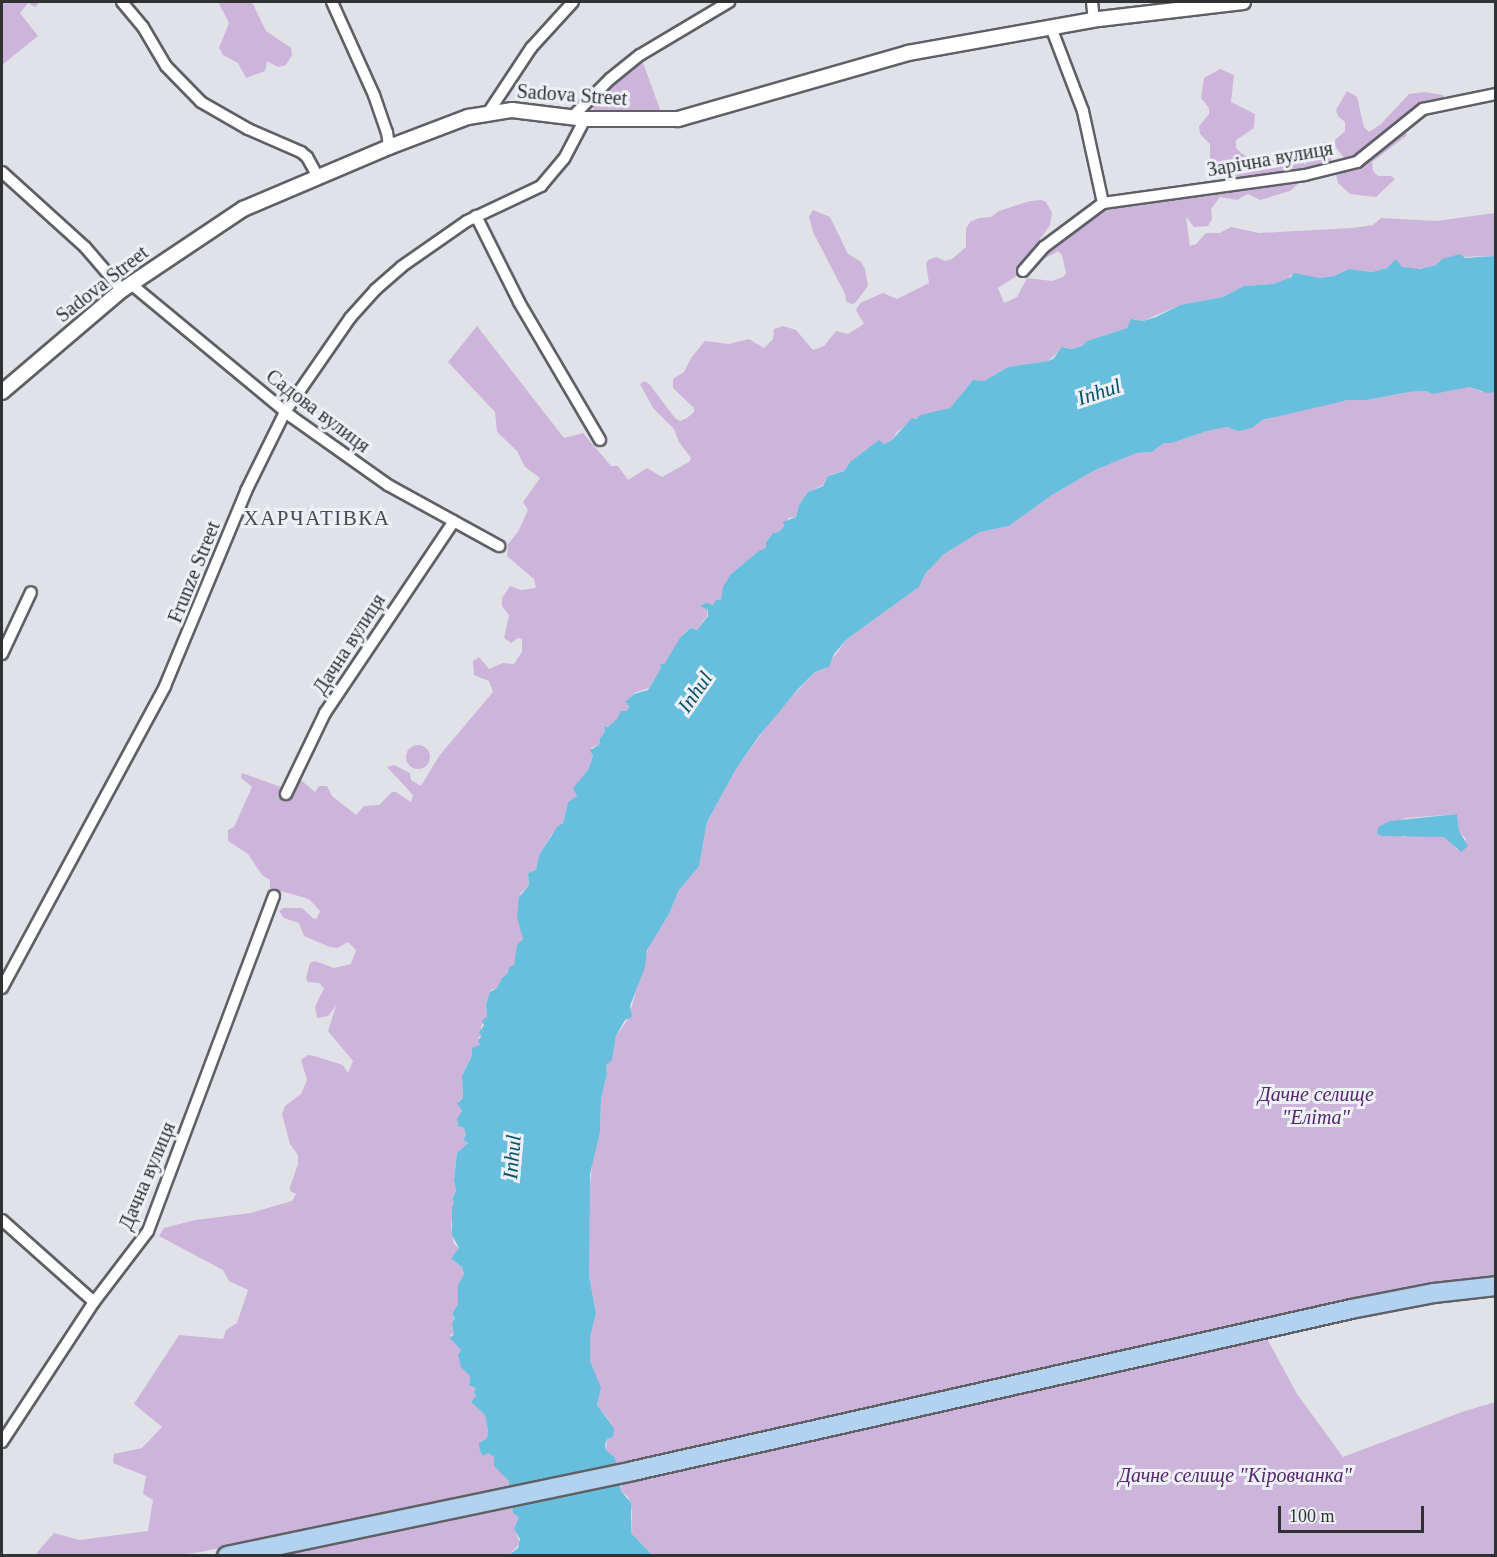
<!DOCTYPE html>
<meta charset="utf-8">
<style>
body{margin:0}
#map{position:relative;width:1497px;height:1557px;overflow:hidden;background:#e0e2e8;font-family:"Times New Roman",serif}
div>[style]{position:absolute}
.green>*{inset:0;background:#cdb4db}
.round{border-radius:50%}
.water>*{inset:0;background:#68bedd}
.roads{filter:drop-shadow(2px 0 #5e6066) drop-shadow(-2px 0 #5e6066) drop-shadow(0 2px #5e6066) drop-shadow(0 -2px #5e6066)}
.minor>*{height:10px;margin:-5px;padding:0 5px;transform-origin:5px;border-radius:5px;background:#fff}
.tertiary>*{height:14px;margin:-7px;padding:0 7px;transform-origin:7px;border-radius:7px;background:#fff}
.trunk>*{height:18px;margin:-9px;padding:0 9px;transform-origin:9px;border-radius:9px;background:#b2d2ef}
span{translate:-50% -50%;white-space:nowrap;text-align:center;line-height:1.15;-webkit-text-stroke:6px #edf0f6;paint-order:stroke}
.street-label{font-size:20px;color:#303133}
.park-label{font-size:20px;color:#55256d;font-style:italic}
.water-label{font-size:21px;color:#055167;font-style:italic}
.neighbourhood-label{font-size:21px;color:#494b50;letter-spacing:1.5px}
.frame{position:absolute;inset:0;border:3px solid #303133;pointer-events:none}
.scale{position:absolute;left:1278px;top:1506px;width:146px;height:27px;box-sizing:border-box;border:3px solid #303133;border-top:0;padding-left:8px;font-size:18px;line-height:21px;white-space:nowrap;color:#303133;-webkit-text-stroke:4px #edf0f6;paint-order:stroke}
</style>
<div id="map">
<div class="green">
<i style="clip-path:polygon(2px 2px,40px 2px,35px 7px,28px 3px,20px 13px,38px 36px,2px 65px)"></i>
<i style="clip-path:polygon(218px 2px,252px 2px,266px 31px,291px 48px,292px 55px,286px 65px,278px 67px,267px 61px,265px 71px,246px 78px,238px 63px,223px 55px,219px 48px,229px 23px)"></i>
<i style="clip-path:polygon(641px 57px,662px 115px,596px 112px,592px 107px,595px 99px)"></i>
<i style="clip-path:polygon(1220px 69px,1234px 75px,1231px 102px,1255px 114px,1254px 128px,1236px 140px,1236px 148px,1241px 153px,1249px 158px,1274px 160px,1291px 167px,1298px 161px,1314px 157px,1319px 145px,1325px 142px,1328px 145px,1332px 165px,1320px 177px,1302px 180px,1290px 191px,1260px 200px,1248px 194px,1237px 200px,1220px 197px,1211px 209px,1212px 219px,1208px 226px,1194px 227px,1186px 217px,1190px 246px,1196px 244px,1206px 233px,1220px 233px,1231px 227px,1259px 233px,1352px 228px,1373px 225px,1381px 218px,1436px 221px,1495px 213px,1495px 256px,1455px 257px,1440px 261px,1436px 265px,1412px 270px,1402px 267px,1394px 260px,1394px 263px,1387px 268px,1372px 272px,1349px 269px,1334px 276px,1319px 278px,1290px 275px,1289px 279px,1273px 284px,1245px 286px,1223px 297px,1180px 305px,1143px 321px,1133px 319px,1127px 328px,1087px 341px,1082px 346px,1071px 349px,1064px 347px,1048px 361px,1008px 367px,984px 381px,973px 380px,950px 408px,914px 419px,897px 432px,892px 440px,884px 444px,878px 441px,849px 463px,844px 471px,829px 475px,823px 485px,808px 492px,799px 505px,796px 517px,789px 518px,779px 532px,773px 533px,767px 540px,767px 548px,760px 550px,731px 574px,721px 600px,716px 600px,713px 605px,700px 606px,708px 610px,707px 616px,697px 630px,690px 628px,685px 632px,665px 663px,661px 663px,661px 668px,649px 688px,634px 693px,625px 703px,629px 705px,627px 711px,610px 726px,604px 727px,605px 731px,600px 738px,599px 745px,591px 748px,593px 756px,588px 770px,576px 786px,577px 796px,568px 802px,563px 823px,551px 835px,539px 855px,536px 870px,528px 873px,529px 885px,520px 894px,518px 914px,523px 939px,517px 949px,514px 965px,509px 967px,508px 973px,503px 977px,497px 988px,491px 990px,486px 1005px,487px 1016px,481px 1027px,482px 1036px,478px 1038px,480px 1045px,473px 1052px,462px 1076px,463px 1098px,458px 1101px,462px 1113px,457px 1122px,458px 1126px,464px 1128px,466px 1135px,463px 1139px,468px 1144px,457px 1153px,454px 1180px,456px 1191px,452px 1198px,454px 1202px,451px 1227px,454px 1244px,459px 1248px,452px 1260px,462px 1267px,464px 1274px,458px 1285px,458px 1304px,452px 1314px,455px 1320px,454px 1334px,450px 1335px,461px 1350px,458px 1353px,470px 1376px,469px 1384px,476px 1388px,474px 1392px,476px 1396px,471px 1402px,485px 1415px,488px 1431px,487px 1438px,481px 1441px,480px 1451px,483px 1455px,488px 1453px,494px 1457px,494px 1466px,509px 1478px,511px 1491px,195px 1553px,167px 1556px,34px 1556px,54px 1533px,79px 1540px,148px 1531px,153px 1500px,143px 1494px,146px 1476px,113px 1463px,114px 1454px,142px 1448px,162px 1427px,134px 1404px,179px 1335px,223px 1339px,226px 1330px,237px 1323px,248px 1290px,229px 1281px,223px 1270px,159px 1236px,164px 1228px,195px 1220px,251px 1213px,292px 1201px,296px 1194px,290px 1191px,290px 1187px,298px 1164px,298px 1155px,290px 1144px,282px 1114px,285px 1106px,301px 1094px,307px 1080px,301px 1060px,308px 1055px,314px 1056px,343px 1065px,348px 1073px,353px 1061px,328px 1031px,336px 1006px,328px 1016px,317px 1018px,315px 1007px,324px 988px,319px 983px,308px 982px,306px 978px,310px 963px,315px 961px,334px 968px,351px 964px,356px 950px,348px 942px,337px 948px,330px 947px,304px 936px,299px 923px,284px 918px,279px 911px,283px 908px,302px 908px,314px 919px,317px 918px,320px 911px,309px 899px,270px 888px,270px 880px,262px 875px,248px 854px,228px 841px,228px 830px,234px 827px,252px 787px,241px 778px,242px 773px,281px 787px,290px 771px,315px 792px,319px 786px,327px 786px,332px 796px,356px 815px,364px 806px,379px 805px,392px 792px,396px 792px,411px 802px,413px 795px,387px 767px,394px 765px,410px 773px,411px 780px,421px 786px,439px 756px,493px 692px,489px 681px,474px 675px,473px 661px,479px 657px,489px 669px,503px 663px,514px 664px,522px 652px,522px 639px,518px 638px,511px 643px,504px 638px,509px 615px,502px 606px,502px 598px,510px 586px,521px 590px,536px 588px,534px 579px,507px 556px,508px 544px,518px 532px,528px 510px,523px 502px,540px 478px,525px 467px,517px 451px,497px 432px,495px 412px,448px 362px,477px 326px,564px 438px,583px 433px,611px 466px,618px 466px,628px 480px,647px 468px,662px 477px,689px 462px,691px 458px,679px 442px,674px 429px,653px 408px,640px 384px,645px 381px,650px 385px,675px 418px,680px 421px,687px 418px,694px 412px,694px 408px,673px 388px,673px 379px,684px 372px,691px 358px,705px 341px,729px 344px,749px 339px,764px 348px,773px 339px,774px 329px,783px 326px,796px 330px,813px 350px,824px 346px,836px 331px,848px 334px,864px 324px,856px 310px,860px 303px,883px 293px,897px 299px,929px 283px,926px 264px,928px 260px,936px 257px,945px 261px,952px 259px,966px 247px,966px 229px,970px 222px,979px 218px,991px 217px,999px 211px,1030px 201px,1041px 200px,1046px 202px,1052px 213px,1050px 225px,1025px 260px,1018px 275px,998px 288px,1004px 303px,1017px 297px,1027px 278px,1052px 281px,1063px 277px,1066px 273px,1062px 255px,1058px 251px,1040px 261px,1036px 259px,1087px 223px,1102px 207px,1247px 179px,1232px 179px,1218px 171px,1210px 158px,1210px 144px,1200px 134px,1199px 126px,1209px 114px,1209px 108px,1201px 98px,1204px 78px)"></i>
<i style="clip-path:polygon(1347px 91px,1357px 97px,1364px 127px,1369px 132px,1381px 124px,1409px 94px,1425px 92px,1443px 95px,1446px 100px,1405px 116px,1404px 127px,1407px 129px,1406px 136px,1372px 162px,1373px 171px,1378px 176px,1391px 176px,1395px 179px,1376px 197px,1350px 194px,1338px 183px,1336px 175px,1358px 156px,1344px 158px,1335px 146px,1335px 140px,1345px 131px,1345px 122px,1338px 116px,1336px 110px)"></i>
<i style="clip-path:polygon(813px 210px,830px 217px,848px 254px,861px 262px,865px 269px,868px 286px,855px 303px,851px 304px,846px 301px,845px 294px,813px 232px,809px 217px)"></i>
<i style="clip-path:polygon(evenodd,1455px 387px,1469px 387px,1482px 392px,1496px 392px,1495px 1281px,617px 1467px,606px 1450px,607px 1439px,613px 1437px,612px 1424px,597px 1405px,600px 1392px,590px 1362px,590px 1338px,596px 1313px,589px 1275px,588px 1208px,593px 1152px,600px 1132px,601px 1099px,607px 1074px,606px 1065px,613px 1053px,616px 1036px,628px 1019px,649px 946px,669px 914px,679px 890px,699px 865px,707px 822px,736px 769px,775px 715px,815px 672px,825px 669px,847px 639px,919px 587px,925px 574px,944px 554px,980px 532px,1009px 526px,1052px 495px,1095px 470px,1137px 453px,1152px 452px,1164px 443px,1172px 443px,1207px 431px,1227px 427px,1234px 429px,1287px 413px,1348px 400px,1367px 400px,1409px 392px,1425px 391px,1433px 394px,1455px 387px,1457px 814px,1459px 832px,1466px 839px,1457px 850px,1452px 842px,1444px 837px,1411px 835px,1403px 837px,1378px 827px,1406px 818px,1457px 814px)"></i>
<i class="round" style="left:406px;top:745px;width:24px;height:24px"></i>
<i style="clip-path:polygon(1264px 1333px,1297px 1394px,1343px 1457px,1462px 1412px,1495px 1402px,1495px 1555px,652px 1555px,631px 1533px,632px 1512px,628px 1497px,621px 1491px,621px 1482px)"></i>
<i style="clip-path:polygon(513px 1508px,513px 1513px,519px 1518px,516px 1533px,520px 1543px,509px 1555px,264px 1556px)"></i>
</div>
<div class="water">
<i style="clip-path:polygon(1460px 254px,1465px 258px,1495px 256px,1495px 392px,1487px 393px,1469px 387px,1433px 394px,1425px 391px,1409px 392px,1367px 400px,1348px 400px,1262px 420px,1252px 428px,1238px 431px,1227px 427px,1207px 431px,1172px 443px,1164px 443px,1152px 452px,1137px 453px,1095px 470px,1052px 495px,1009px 526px,980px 532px,944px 554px,925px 574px,919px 587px,847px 639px,834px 654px,829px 667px,815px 672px,798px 689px,759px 736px,736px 769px,707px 822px,699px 866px,679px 890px,669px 914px,647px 950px,645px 967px,630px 1006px,632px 1017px,625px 1020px,616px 1036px,612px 1060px,606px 1065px,607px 1074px,601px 1099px,600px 1132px,590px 1174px,589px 1275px,596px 1313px,590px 1338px,590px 1361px,601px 1388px,597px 1405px,614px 1428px,613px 1437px,607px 1439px,605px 1445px,606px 1450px,615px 1458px,621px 1491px,631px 1503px,631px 1533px,652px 1555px,509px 1555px,518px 1548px,520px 1539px,514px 1529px,519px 1518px,513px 1513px,509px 1481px,494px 1466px,494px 1457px,488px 1453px,483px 1456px,480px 1451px,479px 1443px,487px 1438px,488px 1431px,485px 1415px,471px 1402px,476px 1396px,474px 1392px,476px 1388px,469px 1385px,470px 1376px,461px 1367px,458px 1354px,461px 1350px,450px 1338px,454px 1334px,452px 1323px,455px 1319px,452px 1314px,458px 1304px,458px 1285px,464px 1274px,462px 1267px,451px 1259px,459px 1248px,452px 1235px,452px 1208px,454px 1202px,452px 1199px,456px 1191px,454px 1180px,457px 1153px,468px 1143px,463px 1140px,466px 1135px,464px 1128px,458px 1126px,457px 1119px,462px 1111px,457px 1103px,463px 1098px,462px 1076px,472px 1055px,472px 1048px,480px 1045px,478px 1040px,482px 1036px,479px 1033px,484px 1025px,482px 1021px,487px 1016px,486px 1005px,490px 992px,497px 988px,502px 978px,508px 973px,509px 967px,514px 965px,517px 945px,523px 939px,517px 917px,519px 897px,529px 885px,528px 873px,536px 870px,539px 855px,557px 827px,563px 823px,568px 802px,577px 796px,573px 788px,588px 770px,593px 756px,590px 750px,599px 745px,600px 738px,605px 731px,604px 726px,608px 727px,617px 719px,621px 711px,627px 711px,629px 706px,625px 702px,634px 694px,648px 690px,661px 668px,660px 664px,665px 663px,680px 638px,690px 628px,697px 630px,708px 616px,708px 610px,700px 606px,706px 603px,713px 605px,716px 600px,721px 600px,723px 587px,731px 574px,760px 550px,766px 548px,766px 542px,773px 533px,779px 532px,784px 526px,783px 522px,796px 517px,799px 505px,808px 492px,823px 486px,828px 476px,844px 471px,850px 462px,879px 440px,884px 444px,892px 440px,912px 418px,916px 419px,921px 415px,950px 408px,973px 380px,984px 381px,1008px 367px,1048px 361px,1053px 359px,1062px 347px,1071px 349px,1082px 346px,1087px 341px,1127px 328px,1131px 319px,1143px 321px,1156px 317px,1180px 305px,1223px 297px,1244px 286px,1273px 284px,1290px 278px,1294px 273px,1319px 278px,1334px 276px,1349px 269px,1372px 272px,1387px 268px,1396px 259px,1402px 267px,1419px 269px,1436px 265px,1442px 259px)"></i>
<i style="clip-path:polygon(1457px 814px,1459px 831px,1468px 846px,1461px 852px,1444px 837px,1382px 836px,1377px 834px,1378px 827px,1390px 821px)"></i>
</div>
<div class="roads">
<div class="minor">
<i style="left:122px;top:2px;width:33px;rotate:50deg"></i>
<i style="left:143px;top:27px;width:45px;rotate:59.5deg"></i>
<i style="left:166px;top:66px;width:50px;rotate:45.8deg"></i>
<i style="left:201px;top:102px;width:54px;rotate:29.9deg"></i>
<i style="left:248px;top:129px;width:58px;rotate:23.5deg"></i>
<i style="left:301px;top:152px;width:8px;rotate:40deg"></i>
<i style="left:307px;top:157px;width:23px;rotate:61deg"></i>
<i style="left:332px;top:2px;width:102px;rotate:65.7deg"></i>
<i style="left:374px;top:95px;width:39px;rotate:71deg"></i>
<i style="left:387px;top:132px;width:15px;rotate:82deg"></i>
<i style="left:1092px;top:2px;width:18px;rotate:84deg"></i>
<i style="left:488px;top:113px;width:78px;rotate:-56.5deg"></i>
<i style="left:531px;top:48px;width:62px;rotate:-47.6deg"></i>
<i style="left:572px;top:117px;width:54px;rotate:-45deg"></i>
<i style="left:610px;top:79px;width:38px;rotate:-39deg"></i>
<i style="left:640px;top:55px;width:104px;rotate:-30.8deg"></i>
<i style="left:2px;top:172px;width:112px;rotate:42.1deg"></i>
<i style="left:85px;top:247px;width:57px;rotate:49.3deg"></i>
<i style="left:1103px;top:203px;width:204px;rotate:-7.9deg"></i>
<i style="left:1305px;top:175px;width:54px;rotate:-14deg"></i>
<i style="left:1357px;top:162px;width:85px;rotate:-38.8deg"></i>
<i style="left:1423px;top:109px;width:75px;rotate:-11.6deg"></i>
<i style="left:476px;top:216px;width:96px;rotate:63.4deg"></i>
<i style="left:519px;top:302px;width:160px;rotate:59.6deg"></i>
<i style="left:1023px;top:271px;width:32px;rotate:-49deg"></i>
<i style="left:1044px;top:247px;width:74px;rotate:-36.7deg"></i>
<i style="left:1103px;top:203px;width:94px;rotate:-102.3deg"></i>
<i style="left:1083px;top:111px;width:90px;rotate:-110.9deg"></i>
<i style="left:131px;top:284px;width:209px;rotate:39.6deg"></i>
<i style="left:292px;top:417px;width:118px;rotate:35.3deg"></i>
<i style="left:388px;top:485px;width:127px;rotate:28.8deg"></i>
<i style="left:2px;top:654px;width:68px;rotate:-64.9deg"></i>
<i style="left:286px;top:794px;width:90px;rotate:-64.3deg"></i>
<i style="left:325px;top:713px;width:231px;rotate:-56.1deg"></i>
<i style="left:2px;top:988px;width:343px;rotate:-61.6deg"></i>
<i style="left:165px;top:686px;width:211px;rotate:-67.4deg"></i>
<i style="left:246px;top:491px;width:88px;rotate:-63.7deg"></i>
<i style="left:285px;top:412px;width:114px;rotate:-55.3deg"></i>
<i style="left:350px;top:318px;width:38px;rotate:-48deg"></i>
<i style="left:375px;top:290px;width:35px;rotate:-41deg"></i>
<i style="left:401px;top:267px;width:80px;rotate:-34.9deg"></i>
<i style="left:467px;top:221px;width:82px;rotate:-25.3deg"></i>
<i style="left:541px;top:186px;width:35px;rotate:-50deg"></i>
<i style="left:564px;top:159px;width:45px;rotate:-62.3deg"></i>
<i style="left:2px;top:1220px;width:123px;rotate:41.7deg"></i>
<i style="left:2px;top:1442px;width:168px;rotate:-56.7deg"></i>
<i style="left:94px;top:1302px;width:89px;rotate:-52.7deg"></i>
<i style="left:148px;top:1231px;width:358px;rotate:-69.4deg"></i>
</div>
<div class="tertiary">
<i style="left:2px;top:392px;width:157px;rotate:-40.4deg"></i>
<i style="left:122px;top:290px;width:146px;rotate:-33.8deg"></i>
<i style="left:243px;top:209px;width:159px;rotate:-23deg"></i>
<i style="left:389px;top:147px;width:85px;rotate:-20.8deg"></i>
<i style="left:468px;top:117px;width:45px;rotate:-9deg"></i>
<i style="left:512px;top:110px;width:74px;rotate:7deg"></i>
<i style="left:585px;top:119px;width:93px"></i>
<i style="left:678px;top:119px;width:239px;rotate:-16deg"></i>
<i style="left:908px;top:53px;width:194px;rotate:-10.1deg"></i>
<i style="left:1099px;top:19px;width:145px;rotate:-6.7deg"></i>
</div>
<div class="trunk">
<i style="left:227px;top:1556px;width:415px;rotate:-11.8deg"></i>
<i style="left:633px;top:1471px;width:736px;rotate:-12.71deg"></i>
<i style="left:1351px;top:1309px;width:85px;rotate:-10.9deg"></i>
<i style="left:1434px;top:1293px;width:62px;rotate:-6.4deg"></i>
</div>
</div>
<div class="street-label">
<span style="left:572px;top:95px;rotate:4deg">Sadova Street</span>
<span style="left:1270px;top:159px;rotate:-10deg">Зарічна вулиця</span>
<span style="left:102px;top:284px;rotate:-38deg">Sadova Street</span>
<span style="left:318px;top:411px;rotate:37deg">Садова вулиця</span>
<span style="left:194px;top:572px;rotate:-68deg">Frunze Street</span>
<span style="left:349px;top:644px;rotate:-57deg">Дачна вулиця</span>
<span style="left:147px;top:1176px;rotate:-67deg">Дачна вулиця</span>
</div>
<div class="park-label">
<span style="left:1316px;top:1106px">Дачне селище<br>"Еліта"</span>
<span style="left:1235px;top:1475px">Дачне селище "Кіровчанка"</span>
</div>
<div class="water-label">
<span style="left:1099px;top:392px;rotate:-18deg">Inhul</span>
<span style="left:695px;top:692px;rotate:-55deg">Inhul</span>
<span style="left:512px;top:1157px;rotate:-85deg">Inhul</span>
</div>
<div class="neighbourhood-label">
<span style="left:317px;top:518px">ХАРЧАТІВКА</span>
</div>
<div class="frame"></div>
<div class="scale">100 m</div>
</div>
